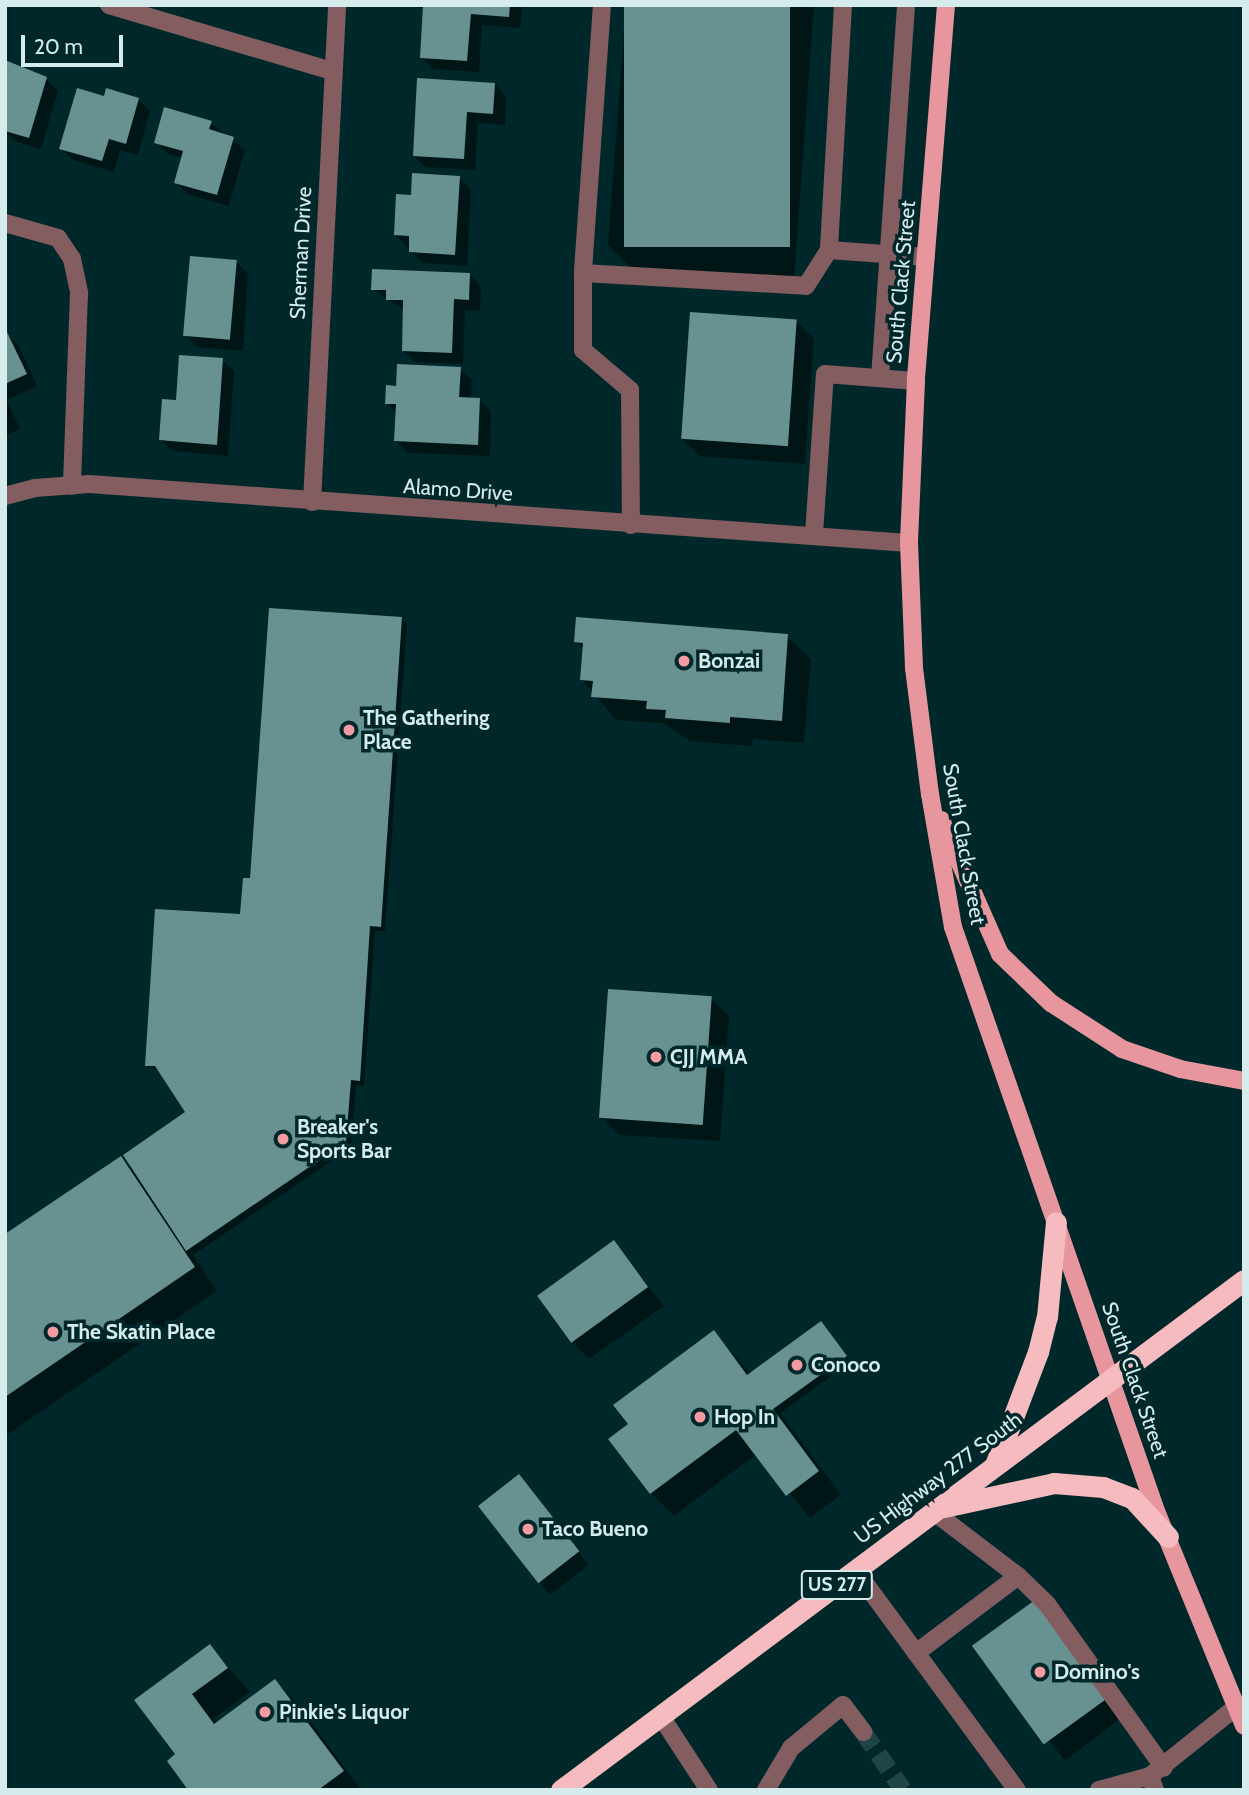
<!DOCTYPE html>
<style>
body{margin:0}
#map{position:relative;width:1249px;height:1795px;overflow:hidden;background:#00282a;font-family:Cabin,sans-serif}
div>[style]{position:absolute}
.shadow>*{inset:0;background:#0007;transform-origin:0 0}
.building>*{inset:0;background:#689192;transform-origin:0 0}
.minor-tunnel>*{height:18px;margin-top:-9px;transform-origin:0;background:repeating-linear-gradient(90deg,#204547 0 18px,transparent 0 27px)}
.minor>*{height:18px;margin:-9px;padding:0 9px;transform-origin:9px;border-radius:9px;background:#835d5f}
.major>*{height:18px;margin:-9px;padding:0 9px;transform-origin:9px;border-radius:9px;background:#e6969c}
.highway>*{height:21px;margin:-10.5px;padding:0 10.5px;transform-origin:10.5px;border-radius:10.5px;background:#f6bbbe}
.dots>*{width:19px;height:19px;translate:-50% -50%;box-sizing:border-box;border:4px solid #00282a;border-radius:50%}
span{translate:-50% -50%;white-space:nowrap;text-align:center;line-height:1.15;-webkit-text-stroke:7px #00282a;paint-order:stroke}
.shield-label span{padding:2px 5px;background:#00282a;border:2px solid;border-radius:5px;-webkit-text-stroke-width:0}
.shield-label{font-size:19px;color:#d6ebec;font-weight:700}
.street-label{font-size:21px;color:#d6ebec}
.poi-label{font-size:21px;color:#d6ebec;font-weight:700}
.left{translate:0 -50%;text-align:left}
.frame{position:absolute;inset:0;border:7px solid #d6ebec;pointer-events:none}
.scale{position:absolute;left:21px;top:35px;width:102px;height:32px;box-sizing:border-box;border:4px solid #d6ebec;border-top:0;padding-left:9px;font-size:21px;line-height:24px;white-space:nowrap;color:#d6ebec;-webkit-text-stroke:5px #00282a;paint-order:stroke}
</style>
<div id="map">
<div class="shadow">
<i style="clip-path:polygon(398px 5px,522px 5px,520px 28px,482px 25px,479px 72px,433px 69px,421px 57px,424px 8px)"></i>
<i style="clip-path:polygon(626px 5px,814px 5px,794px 280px,631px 268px,608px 245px)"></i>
<i style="clip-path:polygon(46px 79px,58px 91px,41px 149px,17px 142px,5px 131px)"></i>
<i style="clip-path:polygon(495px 84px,506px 96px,505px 125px,478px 123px,475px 170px,426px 167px,414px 156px)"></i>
<i style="clip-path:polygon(105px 98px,138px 99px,150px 111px,138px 155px,120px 150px,114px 172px,73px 160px,61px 148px)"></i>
<i style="clip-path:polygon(211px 123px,245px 150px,229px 206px,187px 194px,176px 182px,182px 158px,168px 154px,156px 143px)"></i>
<i style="clip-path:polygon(459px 178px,471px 189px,467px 266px,422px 263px,395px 234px,413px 196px)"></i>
<i style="clip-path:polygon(237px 262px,248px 274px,243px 351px,197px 347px,186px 335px)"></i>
<i style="clip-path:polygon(469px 274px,481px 286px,480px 311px,465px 310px,463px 364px,415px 362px,403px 350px,405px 311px,373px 289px)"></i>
<i style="clip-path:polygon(797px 322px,814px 339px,805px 464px,700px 456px,682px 439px)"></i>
<i style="clip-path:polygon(7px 334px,19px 346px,37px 386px,7px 400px,20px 429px,5px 436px)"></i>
<i style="clip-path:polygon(222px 360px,234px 371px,228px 456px,173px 451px,161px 440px,178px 402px)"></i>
<i style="clip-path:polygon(460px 369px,472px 380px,471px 399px,479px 399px,491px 411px,490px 456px,408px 453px,396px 441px,397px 414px,387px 404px)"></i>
<i style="clip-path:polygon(401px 619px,407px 624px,385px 931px,375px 931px,364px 1086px,356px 1085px,351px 1148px,193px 1255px,217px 1291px,5px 1436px,5px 1236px,121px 1159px,132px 1169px,188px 1113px,160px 1071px,147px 1066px,242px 916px,252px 880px)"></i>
<i style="clip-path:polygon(787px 636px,811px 659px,804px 743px,753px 739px,752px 746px,690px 741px,663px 723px,616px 720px,582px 680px,584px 649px,576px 641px)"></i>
<i style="clip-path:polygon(711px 999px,729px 1016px,720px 1141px,619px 1135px,601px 1117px)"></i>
<i style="clip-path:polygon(614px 1243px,664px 1306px,589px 1359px,571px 1341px)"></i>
<i style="clip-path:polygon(826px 1329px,851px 1362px,780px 1413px,841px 1495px,810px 1518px,757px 1454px,674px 1516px,651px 1493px,630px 1425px,714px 1333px,751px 1374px)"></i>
<i style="left:519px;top:1476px;width:113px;height:49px;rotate:52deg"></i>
<i style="left:1035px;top:1602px;width:144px;height:74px;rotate:52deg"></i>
<i style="clip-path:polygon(210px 1647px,250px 1692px,214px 1718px,218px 1723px,275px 1681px,298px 1704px,361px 1790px,190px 1790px,177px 1755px,137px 1700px)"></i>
</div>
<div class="building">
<i style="clip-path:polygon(423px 5px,510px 5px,509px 17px,471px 14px,467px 61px,420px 58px)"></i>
<i style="left:624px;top:5px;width:166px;height:242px"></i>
<i style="clip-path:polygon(5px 60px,47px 77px,29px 138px,5px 131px)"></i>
<i style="clip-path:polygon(417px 78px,495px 83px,493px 114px,467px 112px,464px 159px,413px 156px)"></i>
<i style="clip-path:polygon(77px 88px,104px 96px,106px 88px,139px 98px,126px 144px,109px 139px,102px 161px,59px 149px)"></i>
<i style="clip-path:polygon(164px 107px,212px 121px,209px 129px,234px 137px,217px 195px,174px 183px,183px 151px,154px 143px)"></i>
<i style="clip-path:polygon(412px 173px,460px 176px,455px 255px,409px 252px,409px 236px,394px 235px,396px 194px,411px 195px)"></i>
<i style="left:190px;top:256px;width:47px;height:80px;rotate:5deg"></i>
<i style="clip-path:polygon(372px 269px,470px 273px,469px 300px,454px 299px,452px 353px,402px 351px,403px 300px,386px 300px,386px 290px,371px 290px)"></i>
<i style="left:690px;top:312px;width:107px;height:127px;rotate:4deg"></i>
<i style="clip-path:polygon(7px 332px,27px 374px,5px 384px,5px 333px)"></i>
<i style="clip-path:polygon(179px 355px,223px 358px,217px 445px,159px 440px,162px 399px,176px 400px)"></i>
<i style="clip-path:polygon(397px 364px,461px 367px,459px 397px,480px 398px,478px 445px,394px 441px,396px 404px,385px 404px,386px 385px,396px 386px)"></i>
<i style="clip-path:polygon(269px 608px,402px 617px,381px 927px,370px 926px,360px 1081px,351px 1080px,346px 1142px,186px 1251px,123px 1155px,185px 1112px,155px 1066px,145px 1066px,155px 909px,240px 914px,243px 878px,250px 878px)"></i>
<i style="clip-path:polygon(576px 617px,788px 634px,782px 721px,730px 717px,730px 723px,665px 718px,666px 710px,646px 709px,647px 701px,591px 697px,593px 681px,580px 680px,583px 643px,574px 642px)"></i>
<i style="left:608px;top:989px;width:104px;height:129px;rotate:4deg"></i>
<i style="clip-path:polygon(121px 1156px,195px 1267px,5px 1397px,5px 1234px)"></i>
<i style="left:614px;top:1240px;width:58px;height:95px;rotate:54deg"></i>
<i style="clip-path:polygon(821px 1321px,847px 1356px,773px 1409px,819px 1471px,786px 1496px,736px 1430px,650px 1494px,608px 1439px,628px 1424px,613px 1405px,714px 1330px,747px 1375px)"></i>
<i style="left:519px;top:1474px;width:98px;height:52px;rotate:52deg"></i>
<i style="left:1035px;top:1600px;width:122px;height:78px;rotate:54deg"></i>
<i style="clip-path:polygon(210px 1644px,228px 1668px,192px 1694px,214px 1724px,275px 1679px,344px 1771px,318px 1790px,188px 1790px,167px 1761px,175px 1754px,134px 1700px)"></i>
</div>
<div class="minor-tunnel">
<i style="left:863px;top:1732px;width:70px;rotate:55.4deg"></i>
</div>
<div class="minor">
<i style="left:109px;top:5px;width:233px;rotate:16.5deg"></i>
<i style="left:602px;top:5px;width:269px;rotate:94.1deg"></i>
<i style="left:583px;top:273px;width:223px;rotate:3.3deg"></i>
<i style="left:806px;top:286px;width:43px;rotate:-57.4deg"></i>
<i style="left:843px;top:5px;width:245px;rotate:93.3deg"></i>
<i style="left:829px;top:250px;width:97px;rotate:4.1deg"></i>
<i style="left:5px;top:223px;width:55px;rotate:15.8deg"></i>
<i style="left:58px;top:238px;width:25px;rotate:56deg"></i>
<i style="left:72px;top:259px;width:35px;rotate:78deg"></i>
<i style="left:79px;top:293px;width:193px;rotate:92.1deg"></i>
<i style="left:583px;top:273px;width:77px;rotate:90deg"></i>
<i style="left:583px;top:350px;width:62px;rotate:40.4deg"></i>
<i style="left:630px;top:390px;width:135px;rotate:89.6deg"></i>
<i style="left:880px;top:378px;width:374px;rotate:-86deg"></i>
<i style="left:5px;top:496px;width:31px;rotate:-15deg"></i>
<i style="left:35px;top:488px;width:54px;rotate:-4.2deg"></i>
<i style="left:89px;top:484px;width:822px;rotate:4.12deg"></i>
<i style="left:312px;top:502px;width:498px;rotate:-87.1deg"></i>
<i style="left:814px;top:534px;width:160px;rotate:-86.1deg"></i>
<i style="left:825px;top:374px;width:91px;rotate:4.4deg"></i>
<i style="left:856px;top:1571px;width:272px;rotate:53.7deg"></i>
<i style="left:1018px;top:1576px;width:40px;rotate:44deg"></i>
<i style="left:1047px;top:1604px;width:201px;rotate:54.5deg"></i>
<i style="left:916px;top:1653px;width:128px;rotate:-37deg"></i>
<i style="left:1018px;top:1576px;width:106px;rotate:-142.7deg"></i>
<i style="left:662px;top:1718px;width:86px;rotate:56.9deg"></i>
<i style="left:766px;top:1790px;width:49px;rotate:-59.2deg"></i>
<i style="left:791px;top:1748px;width:67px;rotate:-39.6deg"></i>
<i style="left:843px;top:1705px;width:34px;rotate:53deg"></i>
<i style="left:1099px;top:1790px;width:53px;rotate:-15.4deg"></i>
<i style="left:1155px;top:1790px;width:15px;rotate:-110deg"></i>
<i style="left:1150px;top:1776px;width:110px;rotate:-38.7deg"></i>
</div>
<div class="major">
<i style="left:946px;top:5px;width:377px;rotate:94.6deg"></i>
<i style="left:916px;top:381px;width:162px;rotate:92.5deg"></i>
<i style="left:909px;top:543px;width:125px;rotate:87.7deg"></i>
<i style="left:914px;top:668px;width:127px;rotate:82.8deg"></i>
<i style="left:930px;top:794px;width:135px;rotate:80.2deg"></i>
<i style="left:953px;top:927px;width:618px;rotate:70.83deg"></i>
<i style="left:1156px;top:1511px;width:232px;rotate:67.7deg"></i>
<i style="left:941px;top:820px;width:146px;rotate:66.2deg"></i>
<i style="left:1000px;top:954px;width:71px;rotate:43.9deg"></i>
<i style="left:1051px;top:1003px;width:85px;rotate:32.9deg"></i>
<i style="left:1122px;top:1049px;width:61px;rotate:19deg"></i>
<i style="left:1180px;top:1069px;width:65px;rotate:10.6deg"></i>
</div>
<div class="highway">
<i style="left:995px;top:1465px;width:121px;rotate:-69.2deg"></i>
<i style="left:1038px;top:1352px;width:36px;rotate:-76deg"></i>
<i style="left:1047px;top:1317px;width:95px;rotate:-84.6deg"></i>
<i style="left:944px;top:1507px;width:113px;rotate:-12.3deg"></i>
<i style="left:1054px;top:1483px;width:49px;rotate:4.7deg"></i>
<i style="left:1103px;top:1487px;width:31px;rotate:21deg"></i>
<i style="left:1132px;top:1498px;width:53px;rotate:47.3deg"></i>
<i style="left:561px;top:1790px;width:852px;rotate:-36.75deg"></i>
</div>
<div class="dots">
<i style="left:684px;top:661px;background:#f49aa1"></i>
<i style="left:349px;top:730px;background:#f49aa1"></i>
<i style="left:656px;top:1057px;background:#f49aa1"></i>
<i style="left:283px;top:1139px;background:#f49aa1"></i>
<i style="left:53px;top:1332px;background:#f49aa1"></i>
<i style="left:797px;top:1365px;background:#f49aa1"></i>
<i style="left:700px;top:1417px;background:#f49aa1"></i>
<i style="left:528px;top:1529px;background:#f49aa1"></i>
<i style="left:1040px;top:1672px;background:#f49aa1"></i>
<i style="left:265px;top:1712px;background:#f49aa1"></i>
</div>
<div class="shield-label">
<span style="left:837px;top:1585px">US 277</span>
</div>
<div class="street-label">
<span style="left:301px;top:253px;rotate:-87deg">Sherman Drive</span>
<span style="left:901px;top:282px;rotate:-85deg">South Clack Street</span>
<span style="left:458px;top:490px;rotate:4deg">Alamo Drive</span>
<span style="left:964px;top:844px;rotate:80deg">South Clack Street</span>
<span style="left:1135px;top:1380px;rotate:71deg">South Clack Street</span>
<span style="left:938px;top:1478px;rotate:-37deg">US Highway 277 South</span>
</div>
<div class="poi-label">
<span class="left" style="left:698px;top:661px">Bonzai</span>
<span class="left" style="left:363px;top:730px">The Gathering<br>Place</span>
<span class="left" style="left:670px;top:1057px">CJJ MMA</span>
<span class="left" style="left:297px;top:1139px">Breaker's<br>Sports Bar</span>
<span class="left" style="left:67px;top:1332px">The Skatin Place</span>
<span class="left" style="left:811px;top:1365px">Conoco</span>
<span class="left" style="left:714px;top:1417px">Hop In</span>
<span class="left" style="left:542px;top:1529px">Taco Bueno</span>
<span class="left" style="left:1054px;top:1672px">Domino's</span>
<span class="left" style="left:279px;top:1712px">Pinkie's Liquor</span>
</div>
<div class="frame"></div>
<div class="scale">20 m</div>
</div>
